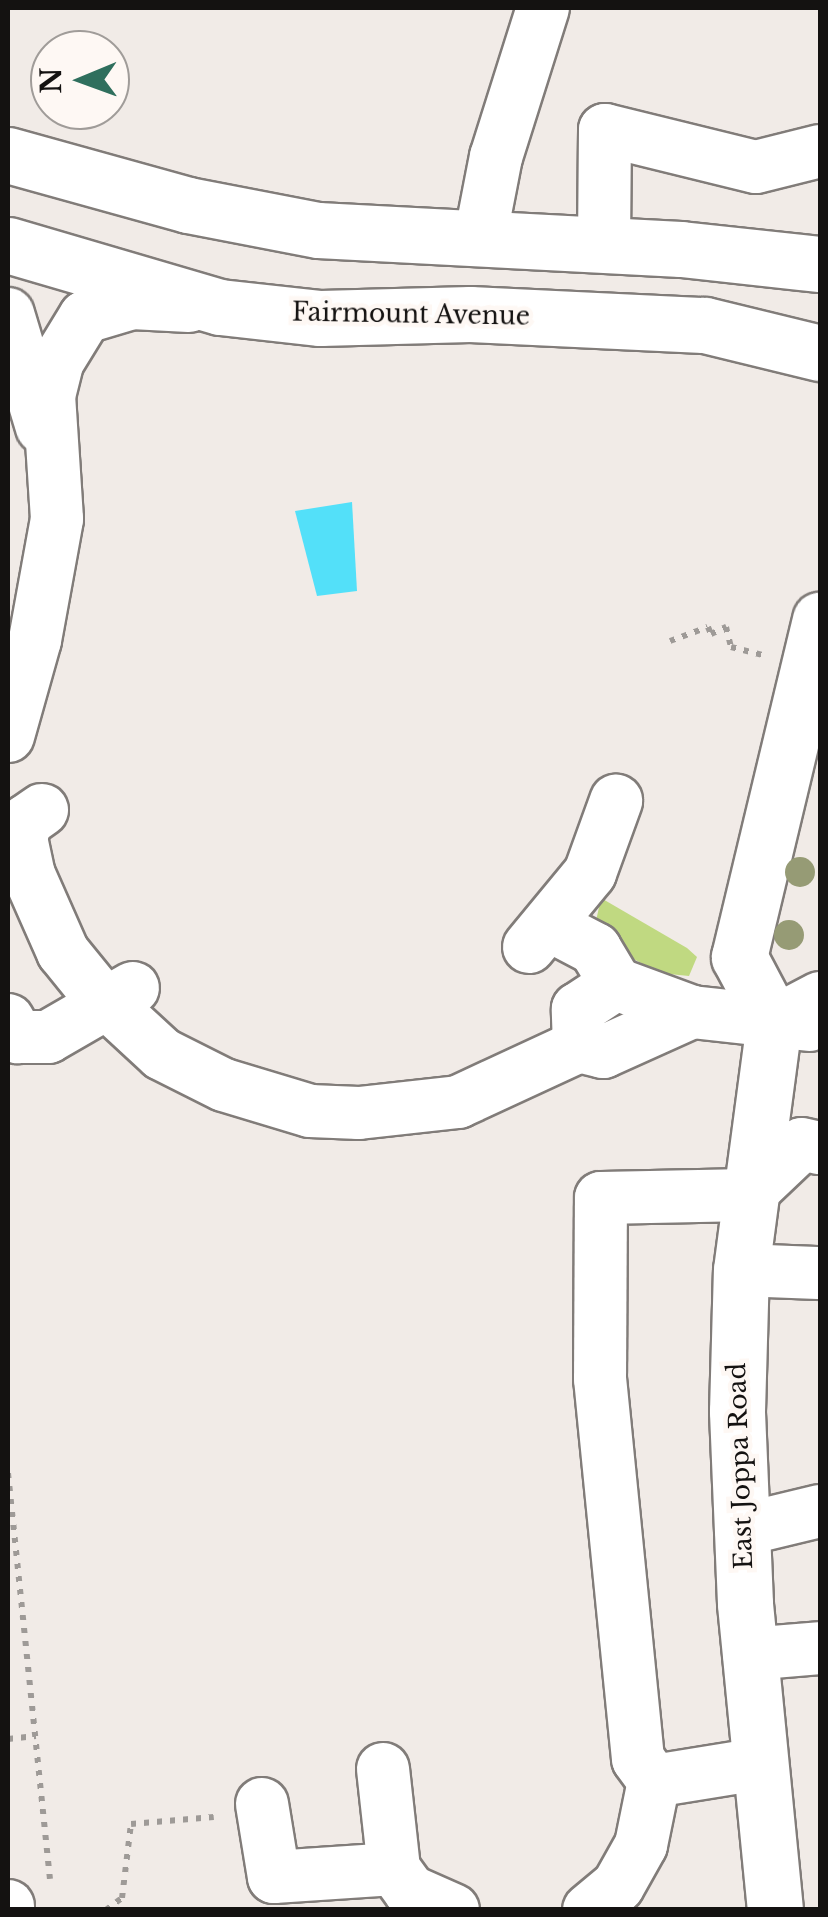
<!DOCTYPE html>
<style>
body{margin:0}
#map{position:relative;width:828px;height:1917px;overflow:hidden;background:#f1ebe7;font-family:"Libre Baskerville",serif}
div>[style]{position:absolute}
.green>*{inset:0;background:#c0d981}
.water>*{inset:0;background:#53e0f9}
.path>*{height:6px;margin-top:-3px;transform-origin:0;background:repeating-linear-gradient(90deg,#9e9a97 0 5px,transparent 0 13px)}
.roads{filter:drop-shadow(2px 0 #817c79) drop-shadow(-2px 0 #817c79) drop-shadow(0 2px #817c79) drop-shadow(0 -2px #817c79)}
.minor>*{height:52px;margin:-26px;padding:0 26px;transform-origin:26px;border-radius:26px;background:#fff}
.major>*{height:55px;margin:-27.5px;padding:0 27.5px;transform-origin:27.5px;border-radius:27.5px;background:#fff}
.trees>*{width:30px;height:30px;margin:-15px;border-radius:50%;background:#969b75}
span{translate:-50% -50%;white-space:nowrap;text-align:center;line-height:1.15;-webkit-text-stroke:9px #fef8f4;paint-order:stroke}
.street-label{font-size:25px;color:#141211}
.frame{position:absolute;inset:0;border:10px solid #141211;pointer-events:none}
.north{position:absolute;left:30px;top:30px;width:100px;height:100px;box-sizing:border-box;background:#fef8f4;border:2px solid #a09c99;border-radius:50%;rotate:269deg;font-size:28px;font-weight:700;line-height:40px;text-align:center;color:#141211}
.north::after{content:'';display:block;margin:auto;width:35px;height:45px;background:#2f6f5d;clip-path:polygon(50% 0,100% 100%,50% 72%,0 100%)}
</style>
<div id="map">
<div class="green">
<i style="clip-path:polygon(601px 898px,687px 948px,697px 957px,689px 976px,659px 973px,630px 957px,596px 921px)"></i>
</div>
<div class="water">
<i style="clip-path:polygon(352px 502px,357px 591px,317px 596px,295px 511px)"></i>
</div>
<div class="path">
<i style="left:670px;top:641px;width:40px;rotate:-20.2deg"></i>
<i style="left:708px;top:627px;width:8px;rotate:67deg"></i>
<i style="left:711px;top:634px;width:17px;rotate:-25deg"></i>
<i style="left:726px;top:627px;width:21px;rotate:76deg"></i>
<i style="left:731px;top:647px;width:34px;rotate:14deg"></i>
<i style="left:8px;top:1473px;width:408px;rotate:84.1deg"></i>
<i style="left:8px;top:1739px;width:28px;rotate:-6deg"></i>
<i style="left:106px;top:1910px;width:20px;rotate:-37deg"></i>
<i style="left:122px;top:1898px;width:75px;rotate:-83.1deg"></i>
<i style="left:131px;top:1824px;width:83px;rotate:-4.8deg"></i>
</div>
<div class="roads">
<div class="minor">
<i style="left:480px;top:239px;width:84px;rotate:-79deg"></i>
<i style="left:496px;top:157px;width:156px;rotate:-72.5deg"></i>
<i style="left:604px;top:245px;width:115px;rotate:-89.5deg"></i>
<i style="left:605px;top:130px;width:155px;rotate:13.8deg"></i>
<i style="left:756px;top:167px;width:66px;rotate:-14deg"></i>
<i style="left:8px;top:314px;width:118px;rotate:73.3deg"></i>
<i style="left:8px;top:736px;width:100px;rotate:-74.3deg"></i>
<i style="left:35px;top:640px;width:123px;rotate:-79.7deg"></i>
<i style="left:57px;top:519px;width:123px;rotate:-93.7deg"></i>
<i style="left:49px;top:396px;width:36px;rotate:-76deg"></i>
<i style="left:58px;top:361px;width:52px;rotate:-58.5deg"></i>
<i style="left:85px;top:317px;width:49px;rotate:-16.6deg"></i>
<i style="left:132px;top:303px;width:57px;rotate:3deg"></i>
<i style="left:42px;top:810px;width:19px;rotate:145deg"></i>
<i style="left:26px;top:821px;width:18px;rotate:106deg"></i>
<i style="left:21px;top:838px;width:38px;rotate:78deg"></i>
<i style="left:29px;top:875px;width:84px;rotate:66.2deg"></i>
<i style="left:63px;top:952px;width:54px;rotate:51deg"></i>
<i style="left:97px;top:994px;width:88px;rotate:42.7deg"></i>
<i style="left:162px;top:1054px;width:69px;rotate:26.6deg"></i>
<i style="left:224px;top:1085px;width:90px;rotate:16.8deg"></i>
<i style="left:310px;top:1111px;width:49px;rotate:2.3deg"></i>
<i style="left:359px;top:1113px;width:100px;rotate:-6.3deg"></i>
<i style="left:458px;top:1102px;width:133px;rotate:-24.8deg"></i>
<i style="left:579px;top:1046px;width:25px;rotate:14deg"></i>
<i style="left:603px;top:1052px;width:98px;rotate:-24.2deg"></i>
<i style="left:551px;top:926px;width:50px;rotate:27.6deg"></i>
<i style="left:595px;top:949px;width:41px;rotate:59deg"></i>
<i style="left:529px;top:947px;width:96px;rotate:-50.5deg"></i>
<i style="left:590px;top:873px;width:77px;rotate:-70.1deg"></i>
<i style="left:8px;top:1020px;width:20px;rotate:60deg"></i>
<i style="left:18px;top:1037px;width:30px"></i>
<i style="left:48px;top:1037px;width:98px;rotate:-30deg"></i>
<i style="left:579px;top:1046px;width:37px;rotate:-92deg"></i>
<i style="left:578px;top:1009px;width:45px;rotate:-33.3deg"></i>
<i style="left:616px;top:984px;width:81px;rotate:20.2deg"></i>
<i style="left:692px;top:1012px;width:118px;rotate:6.3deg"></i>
<i style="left:741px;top:1270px;width:79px;rotate:2.2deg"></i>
<i style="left:741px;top:1530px;width:81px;rotate:-13.5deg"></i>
<i style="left:749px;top:1654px;width:71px;rotate:-4.8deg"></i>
<i style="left:383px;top:1769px;width:101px;rotate:83.7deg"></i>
<i style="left:394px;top:1869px;width:27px;rotate:54deg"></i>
<i style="left:410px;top:1891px;width:47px;rotate:23.8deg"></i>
<i style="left:654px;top:1781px;width:106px;rotate:-9.2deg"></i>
<i style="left:262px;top:1804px;width:74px;rotate:80.7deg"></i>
<i style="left:274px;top:1877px;width:120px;rotate:-3.8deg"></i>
<i style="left:8px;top:1906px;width:4px;rotate:90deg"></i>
<i style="left:589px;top:1910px;width:38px;rotate:-40deg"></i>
<i style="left:618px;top:1886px;width:47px;rotate:-60.7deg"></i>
<i style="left:641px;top:1845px;width:65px;rotate:-78.5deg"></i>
<i style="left:654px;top:1781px;width:27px;rotate:-126deg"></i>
<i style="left:638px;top:1759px;width:382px;rotate:-95.7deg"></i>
<i style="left:600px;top:1379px;width:181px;rotate:-89.7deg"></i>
<i style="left:601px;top:1198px;width:147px;rotate:-1.2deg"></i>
<i style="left:748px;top:1195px;width:74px;rotate:-43.4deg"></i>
<i style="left:802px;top:1144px;width:18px;rotate:13deg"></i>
</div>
<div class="major">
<i style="left:8px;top:155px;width:187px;rotate:15.5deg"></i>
<i style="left:188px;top:205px;width:132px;rotate:10.9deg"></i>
<i style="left:318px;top:230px;width:363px;rotate:3deg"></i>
<i style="left:681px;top:249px;width:140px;rotate:6.2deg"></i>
<i style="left:8px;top:245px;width:221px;rotate:16.3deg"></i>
<i style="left:220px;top:307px;width:101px;rotate:6.3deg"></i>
<i style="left:320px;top:318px;width:150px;rotate:-1.5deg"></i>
<i style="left:470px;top:314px;width:235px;rotate:2.7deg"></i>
<i style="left:705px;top:325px;width:118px;rotate:13.7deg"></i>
<i style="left:774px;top:1023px;width:52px;rotate:-27.6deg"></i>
<i style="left:775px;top:1910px;width:308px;rotate:-95.6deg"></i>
<i style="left:745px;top:1603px;width:192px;rotate:-92.4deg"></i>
<i style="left:737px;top:1411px;width:141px;rotate:-88.4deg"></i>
<i style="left:741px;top:1270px;width:249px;rotate:-82.4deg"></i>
<i style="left:774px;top:1023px;width:75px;rotate:-117.9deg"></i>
<i style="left:739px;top:957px;width:347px;rotate:-76.5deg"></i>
</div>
</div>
<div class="trees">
<i style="left:800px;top:872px"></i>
<i style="left:789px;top:935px"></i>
</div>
<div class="street-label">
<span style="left:411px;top:315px;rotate:1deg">Fairmount Avenue</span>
<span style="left:741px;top:1466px;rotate:-92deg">East Joppa Road</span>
</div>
<div class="frame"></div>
<div class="north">N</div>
</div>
